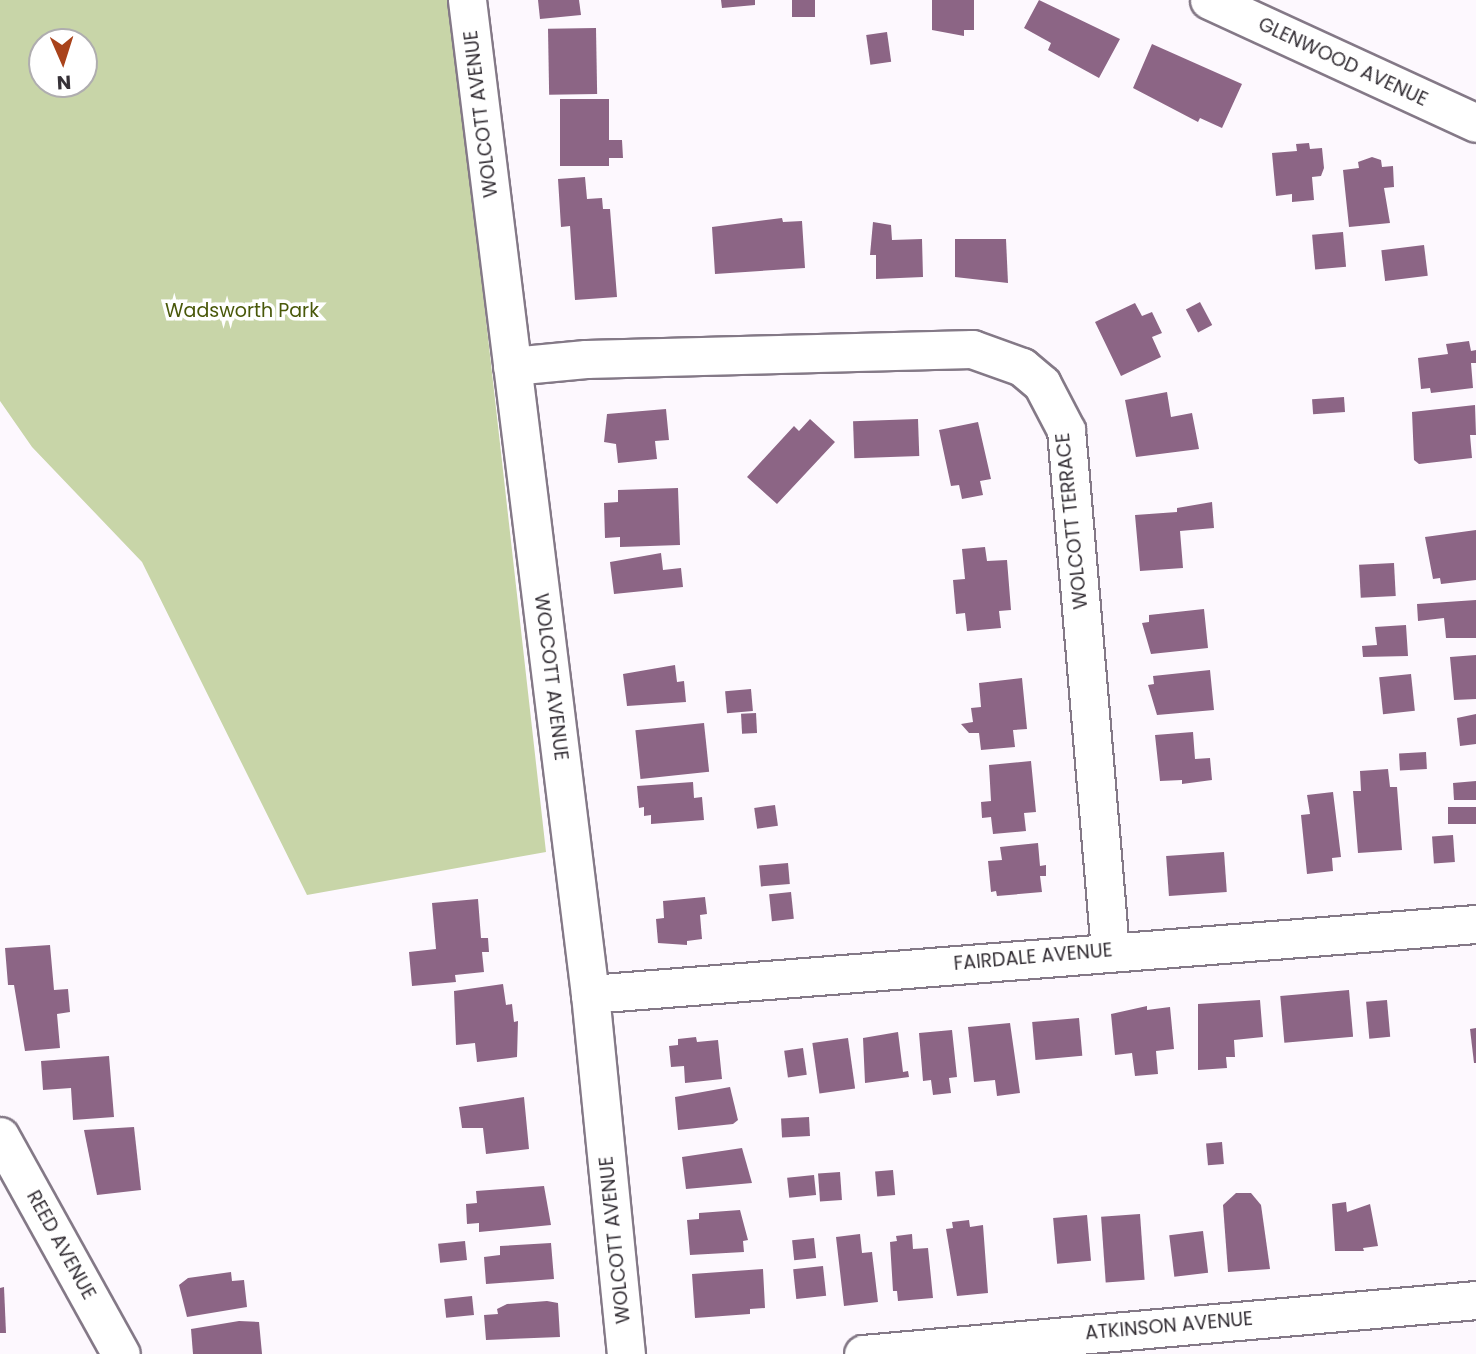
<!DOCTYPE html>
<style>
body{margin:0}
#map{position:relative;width:1476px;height:1354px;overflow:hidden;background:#fdf8fe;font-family:Poppins,sans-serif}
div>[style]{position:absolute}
.green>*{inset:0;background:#c8d5a8}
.building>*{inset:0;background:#8c6585;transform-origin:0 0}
.roads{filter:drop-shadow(2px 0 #847987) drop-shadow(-2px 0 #847987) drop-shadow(0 2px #847987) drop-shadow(0 -2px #847987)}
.minor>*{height:37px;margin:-18.5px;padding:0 18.5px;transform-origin:18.5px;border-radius:18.5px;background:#fff}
span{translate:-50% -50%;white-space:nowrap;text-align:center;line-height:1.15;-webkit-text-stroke:7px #fff;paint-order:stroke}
.street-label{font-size:19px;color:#363137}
.park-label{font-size:19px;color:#49580a}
.north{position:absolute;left:28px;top:28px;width:70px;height:70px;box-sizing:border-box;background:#fff;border:2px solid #afadaf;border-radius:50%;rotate:177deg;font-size:19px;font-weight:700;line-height:28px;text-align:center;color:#363137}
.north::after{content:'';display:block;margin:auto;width:24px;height:32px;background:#a9431b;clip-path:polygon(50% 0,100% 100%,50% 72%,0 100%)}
</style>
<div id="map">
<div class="green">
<i style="clip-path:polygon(evenodd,0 0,450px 0,546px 852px,307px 895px,142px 562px,32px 447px,0 401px,0 0,42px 42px,84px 42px,84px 84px,42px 84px,42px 42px)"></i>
</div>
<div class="building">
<i style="clip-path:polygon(538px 0,579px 0,581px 15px,540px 19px)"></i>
<i style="clip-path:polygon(721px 0,755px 0,755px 5px,722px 8px)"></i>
<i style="left:792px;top:0;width:23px;height:17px"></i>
<i style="clip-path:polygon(932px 0,974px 0,974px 30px,964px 30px,964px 36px,932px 30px)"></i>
<i style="clip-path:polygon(1039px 0,1120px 39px,1099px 78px,1048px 50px,1051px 43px,1024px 28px)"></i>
<i style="left:596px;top:28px;width:66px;height:48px;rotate:89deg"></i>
<i style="left:887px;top:32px;width:30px;height:21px;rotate:82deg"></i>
<i style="clip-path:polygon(1152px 44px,1242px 84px,1222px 128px,1200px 118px,1198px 122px,1133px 88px)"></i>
<i style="clip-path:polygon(560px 99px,609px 99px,609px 140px,622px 140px,623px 158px,609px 158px,609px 166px,560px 166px)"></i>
<i style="clip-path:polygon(1309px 143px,1310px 149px,1322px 148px,1324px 168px,1321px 176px,1312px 177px,1314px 200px,1292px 202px,1292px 194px,1276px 196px,1272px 153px,1297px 151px,1296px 144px)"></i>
<i style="clip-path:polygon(1372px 157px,1381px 160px,1382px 167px,1393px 166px,1394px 187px,1384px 188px,1390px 223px,1349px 227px,1343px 170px,1359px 168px,1358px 162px)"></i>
<i style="clip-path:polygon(585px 177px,587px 199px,602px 198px,603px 209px,610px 209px,617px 297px,575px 300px,570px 226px,561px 227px,558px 179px)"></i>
<i style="clip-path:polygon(782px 218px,783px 222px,802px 221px,805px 268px,715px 274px,712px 227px)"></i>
<i style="clip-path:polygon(873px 222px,891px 225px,892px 240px,922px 239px,923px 277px,876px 279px,876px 255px,870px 255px)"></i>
<i style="left:1343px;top:232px;width:35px;height:31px;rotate:85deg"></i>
<i style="clip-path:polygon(955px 239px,1006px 239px,1008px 283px,955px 277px)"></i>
<i style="left:1424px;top:245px;width:31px;height:43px;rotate:83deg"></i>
<i style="left:1200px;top:302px;width:26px;height:16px;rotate:62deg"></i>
<i style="clip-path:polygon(1135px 303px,1142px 316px,1152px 312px,1162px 333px,1152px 337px,1161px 357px,1121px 376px,1095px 322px)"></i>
<i style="clip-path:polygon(1469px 341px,1471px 351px,1476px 350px,1476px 363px,1471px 363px,1473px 388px,1431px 393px,1430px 388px,1421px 389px,1418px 358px,1448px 354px,1446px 344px)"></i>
<i style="clip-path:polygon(1167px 392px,1171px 417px,1192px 413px,1199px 449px,1136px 457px,1125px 400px)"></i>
<i style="left:1344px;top:397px;width:15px;height:32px;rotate:86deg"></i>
<i style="clip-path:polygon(1475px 405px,1476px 435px,1470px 435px,1472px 458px,1419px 464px,1414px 460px,1412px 412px)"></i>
<i style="clip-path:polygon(666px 409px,669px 440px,655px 441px,657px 459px,618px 463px,616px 444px,604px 442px,607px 414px)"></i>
<i style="clip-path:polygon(810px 419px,835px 442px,777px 504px,747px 477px,794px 426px,799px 431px)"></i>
<i style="left:918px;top:419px;width:37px;height:65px;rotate:88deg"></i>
<i style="clip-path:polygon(978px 422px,991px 479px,980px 481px,983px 495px,962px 499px,959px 485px,951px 486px,939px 430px)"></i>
<i style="clip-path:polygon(678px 488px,680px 545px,620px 547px,620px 537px,605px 538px,604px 503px,618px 502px,618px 490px)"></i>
<i style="clip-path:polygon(1212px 502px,1214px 528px,1180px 531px,1183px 568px,1140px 571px,1135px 515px,1177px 512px,1177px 508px)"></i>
<i style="clip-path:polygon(1476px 530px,1476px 580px,1441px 584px,1440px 578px,1433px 579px,1425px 537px)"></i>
<i style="clip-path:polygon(985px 547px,987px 561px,1007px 560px,1011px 610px,999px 611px,1001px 628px,967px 631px,965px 613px,956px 614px,953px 580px,965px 579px,962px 549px)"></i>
<i style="clip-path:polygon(661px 553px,663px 570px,681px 568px,683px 587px,614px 594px,610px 562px)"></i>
<i style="left:1394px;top:563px;width:33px;height:35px;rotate:87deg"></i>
<i style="clip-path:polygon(1476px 600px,1476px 638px,1446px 638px,1444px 618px,1418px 621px,1417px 604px)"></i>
<i style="clip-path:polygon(1204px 609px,1208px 648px,1151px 654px,1142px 623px,1149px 622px,1149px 615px)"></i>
<i style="clip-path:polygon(1406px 625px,1408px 656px,1363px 657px,1362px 646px,1377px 645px,1375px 627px)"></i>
<i style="clip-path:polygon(1476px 655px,1476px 699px,1454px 700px,1450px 657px)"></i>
<i style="clip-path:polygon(675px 665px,677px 682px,684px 681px,686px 702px,627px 706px,623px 674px)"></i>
<i style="clip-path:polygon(1210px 670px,1214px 710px,1157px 715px,1148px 685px,1154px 684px,1153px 676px)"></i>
<i style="left:1411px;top:674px;width:37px;height:32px;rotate:84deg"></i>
<i style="clip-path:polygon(1022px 678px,1027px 729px,1013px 730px,1015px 747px,981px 750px,979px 733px,969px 733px,961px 724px,973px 722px,971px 708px,981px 707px,979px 683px)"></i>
<i style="left:751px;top:689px;width:22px;height:26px;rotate:85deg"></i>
<i style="left:756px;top:713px;width:20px;height:15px;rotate:87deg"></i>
<i style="clip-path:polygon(1476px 714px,1476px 744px,1460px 746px,1457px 718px)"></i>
<i style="left:704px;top:723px;width:49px;height:69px;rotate:84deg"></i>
<i style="clip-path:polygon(1193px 732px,1195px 759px,1210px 758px,1212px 780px,1182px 784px,1182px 780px,1160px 781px,1155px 735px)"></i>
<i style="left:1426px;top:752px;width:17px;height:27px;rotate:87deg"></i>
<i style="clip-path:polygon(1031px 761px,1036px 812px,1024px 813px,1026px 831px,993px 834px,991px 817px,982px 818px,981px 802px,991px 801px,989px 765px)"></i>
<i style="clip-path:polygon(1388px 769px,1390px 787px,1397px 787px,1402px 850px,1358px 853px,1353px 791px,1361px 791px,1360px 771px)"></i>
<i style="clip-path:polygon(1476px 781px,1476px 800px,1454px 800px,1453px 783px)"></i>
<i style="clip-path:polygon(693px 782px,694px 798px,702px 797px,704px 820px,651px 824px,651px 815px,644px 816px,644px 807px,639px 808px,637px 786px)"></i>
<i style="clip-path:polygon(1333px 792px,1341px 857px,1332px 858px,1333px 871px,1307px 874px,1301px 815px,1310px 814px,1307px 795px)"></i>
<i style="left:775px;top:805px;width:21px;height:21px;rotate:82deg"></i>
<i style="left:1476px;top:807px;width:17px;height:28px;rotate:90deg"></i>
<i style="left:1453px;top:835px;width:27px;height:21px;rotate:86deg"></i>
<i style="clip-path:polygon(1038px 843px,1040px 866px,1046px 865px,1046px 876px,1040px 876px,1042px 892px,997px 896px,996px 891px,991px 892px,988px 861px,1002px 860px,1000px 847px)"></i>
<i style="left:1224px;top:852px;width:40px;height:58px;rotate:86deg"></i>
<i style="left:788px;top:863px;width:21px;height:29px;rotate:85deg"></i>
<i style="left:791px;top:892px;width:27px;height:22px;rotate:84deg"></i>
<i style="clip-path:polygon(705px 897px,707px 914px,700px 915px,702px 939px,687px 941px,687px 945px,658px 943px,656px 919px,664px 918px,663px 901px)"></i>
<i style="clip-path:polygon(478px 899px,481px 938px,488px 938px,489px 952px,482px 952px,484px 972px,455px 975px,456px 982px,412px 986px,409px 952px,436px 949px,432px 903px)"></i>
<i style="clip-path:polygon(50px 945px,54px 990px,68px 989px,70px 1012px,57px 1014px,60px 1048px,25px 1051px,14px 985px,8px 985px,5px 948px)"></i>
<i style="clip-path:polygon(503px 984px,506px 1005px,512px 1004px,514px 1022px,518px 1021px,517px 1057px,477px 1062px,475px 1043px,456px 1045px,454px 991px)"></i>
<i style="left:1349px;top:990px;width:47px;height:69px;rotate:85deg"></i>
<i style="clip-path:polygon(1260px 1000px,1263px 1037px,1234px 1040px,1235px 1057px,1226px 1057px,1227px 1068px,1198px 1070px,1198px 1004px)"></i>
<i style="left:1387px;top:1000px;width:37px;height:21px;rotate:85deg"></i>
<i style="clip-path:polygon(1147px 1006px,1147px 1010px,1170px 1007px,1174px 1049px,1156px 1051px,1158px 1074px,1135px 1076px,1132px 1053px,1115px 1055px,1111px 1014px)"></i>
<i style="left:1079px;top:1018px;width:38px;height:47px;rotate:85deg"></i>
<i style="clip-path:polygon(1010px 1023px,1020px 1093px,997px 1096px,995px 1080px,974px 1082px,968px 1027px)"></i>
<i style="clip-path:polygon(1476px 1028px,1476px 1063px,1474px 1063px,1470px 1029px)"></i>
<i style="clip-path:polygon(952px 1030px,957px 1077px,949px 1078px,951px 1093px,933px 1095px,931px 1080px,923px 1081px,919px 1033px)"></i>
<i style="clip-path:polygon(898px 1032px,903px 1072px,908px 1071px,909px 1077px,865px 1083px,863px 1038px)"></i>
<i style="clip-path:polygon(696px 1037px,697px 1042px,718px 1040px,722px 1079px,685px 1083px,684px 1066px,671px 1067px,669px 1046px,678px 1045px,678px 1039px)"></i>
<i style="left:848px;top:1038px;width:51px;height:36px;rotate:82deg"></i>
<i style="left:803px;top:1048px;width:27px;height:19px;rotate:82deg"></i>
<i style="clip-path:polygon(109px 1056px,114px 1117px,73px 1120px,71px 1088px,43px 1090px,41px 1061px)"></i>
<i style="clip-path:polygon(730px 1087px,738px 1120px,733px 1124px,678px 1130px,675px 1097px)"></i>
<i style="clip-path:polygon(524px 1097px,529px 1149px,486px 1154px,483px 1128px,462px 1128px,459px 1107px)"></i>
<i style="left:809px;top:1117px;width:19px;height:28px;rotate:87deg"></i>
<i style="clip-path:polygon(134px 1127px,141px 1190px,97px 1195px,84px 1130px)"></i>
<i style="left:1222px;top:1142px;width:22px;height:16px;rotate:85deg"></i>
<i style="clip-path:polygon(742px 1148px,752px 1183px,686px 1189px,682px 1157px)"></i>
<i style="left:893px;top:1170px;width:25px;height:18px;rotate:85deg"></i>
<i style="left:840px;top:1172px;width:28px;height:22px;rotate:86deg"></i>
<i style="left:814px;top:1175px;width:20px;height:27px;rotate:84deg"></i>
<i style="clip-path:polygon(544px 1186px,551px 1225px,479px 1232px,479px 1223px,467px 1224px,466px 1204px,477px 1203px,476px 1191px)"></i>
<i style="clip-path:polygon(1236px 1193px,1251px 1193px,1261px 1205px,1270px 1269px,1228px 1272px,1223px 1205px)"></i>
<i style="clip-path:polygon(1346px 1202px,1347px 1212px,1370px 1204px,1378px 1246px,1363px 1248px,1364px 1251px,1335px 1251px,1332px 1204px)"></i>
<i style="clip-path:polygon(740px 1210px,748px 1240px,743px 1241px,744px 1252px,690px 1255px,687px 1220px,699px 1219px,699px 1213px)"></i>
<i style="left:1140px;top:1214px;width:66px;height:39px;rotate:86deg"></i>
<i style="left:1087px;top:1215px;width:46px;height:34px;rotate:85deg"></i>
<i style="clip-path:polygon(969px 1220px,970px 1227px,983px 1225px,988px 1293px,957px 1296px,946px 1229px,953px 1228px,952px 1222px)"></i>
<i style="left:1203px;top:1231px;width:42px;height:34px;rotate:83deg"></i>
<i style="clip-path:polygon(860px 1234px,862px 1253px,872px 1252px,878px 1302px,844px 1306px,836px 1237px)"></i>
<i style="clip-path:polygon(912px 1234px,913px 1249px,928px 1248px,933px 1298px,898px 1301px,897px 1291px,893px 1291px,890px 1242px,897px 1241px,896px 1236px)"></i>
<i style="left:814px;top:1238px;width:20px;height:22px;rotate:84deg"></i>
<i style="left:465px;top:1241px;width:19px;height:27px;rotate:84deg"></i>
<i style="clip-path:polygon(551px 1243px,554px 1279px,486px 1284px,484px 1257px,500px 1255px,500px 1246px)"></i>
<i style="left:823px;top:1266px;width:30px;height:30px;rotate:84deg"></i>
<i style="clip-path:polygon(763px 1269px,765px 1308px,750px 1309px,750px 1314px,695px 1318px,692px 1274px)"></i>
<i style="clip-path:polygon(231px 1272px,232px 1281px,244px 1280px,247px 1307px,187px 1317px,179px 1285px,188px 1278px)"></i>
<i style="clip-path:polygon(4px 1287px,6px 1333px,0 1333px,0 1288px)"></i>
<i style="left:472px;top:1296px;width:19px;height:28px;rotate:84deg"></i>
<i style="clip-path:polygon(547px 1301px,558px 1303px,560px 1337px,486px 1340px,484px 1315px,498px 1314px,497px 1309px,507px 1304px)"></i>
<i style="clip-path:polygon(239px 1321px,259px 1322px,262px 1354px,193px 1354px,191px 1329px)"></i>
</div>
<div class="roads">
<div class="minor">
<i style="left:467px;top:0;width:1002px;rotate:82.95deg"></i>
<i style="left:590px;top:994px;width:362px;rotate:84.3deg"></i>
<i style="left:1209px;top:0;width:294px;rotate:24.7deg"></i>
<i style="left:512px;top:366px;width:74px;rotate:-5.4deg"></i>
<i style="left:586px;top:359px;width:386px;rotate:-1.5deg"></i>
<i style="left:972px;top:349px;width:53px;rotate:19.8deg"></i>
<i style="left:1022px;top:367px;width:26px;rotate:40deg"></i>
<i style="left:1042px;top:384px;width:52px;rotate:62.4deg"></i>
<i style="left:1066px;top:430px;width:523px;rotate:85.17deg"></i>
<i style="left:590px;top:994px;width:889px;rotate:-4.52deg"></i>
<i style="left:0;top:1136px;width:249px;rotate:61deg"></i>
<i style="left:863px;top:1354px;width:615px;rotate:-5.03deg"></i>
</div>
</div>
<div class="street-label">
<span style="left:1343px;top:62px;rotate:25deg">GLENWOOD AVENUE</span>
<span style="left:481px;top:114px;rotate:-97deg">WOLCOTT AVENUE</span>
<span style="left:1072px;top:521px;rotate:-96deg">WOLCOTT TERRACE</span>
<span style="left:551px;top:677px;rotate:83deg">WOLCOTT AVENUE</span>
<span style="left:1033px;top:957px;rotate:-5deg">FAIRDALE AVENUE</span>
<span style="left:615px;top:1240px;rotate:-96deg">WOLCOTT AVENUE</span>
<span style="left:61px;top:1245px;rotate:61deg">REED AVENUE</span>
<span style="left:1169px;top:1326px;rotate:-5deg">ATKINSON AVENUE</span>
</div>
<div class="park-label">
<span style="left:242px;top:311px">Wadsworth Park</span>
</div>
<div class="north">N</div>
</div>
